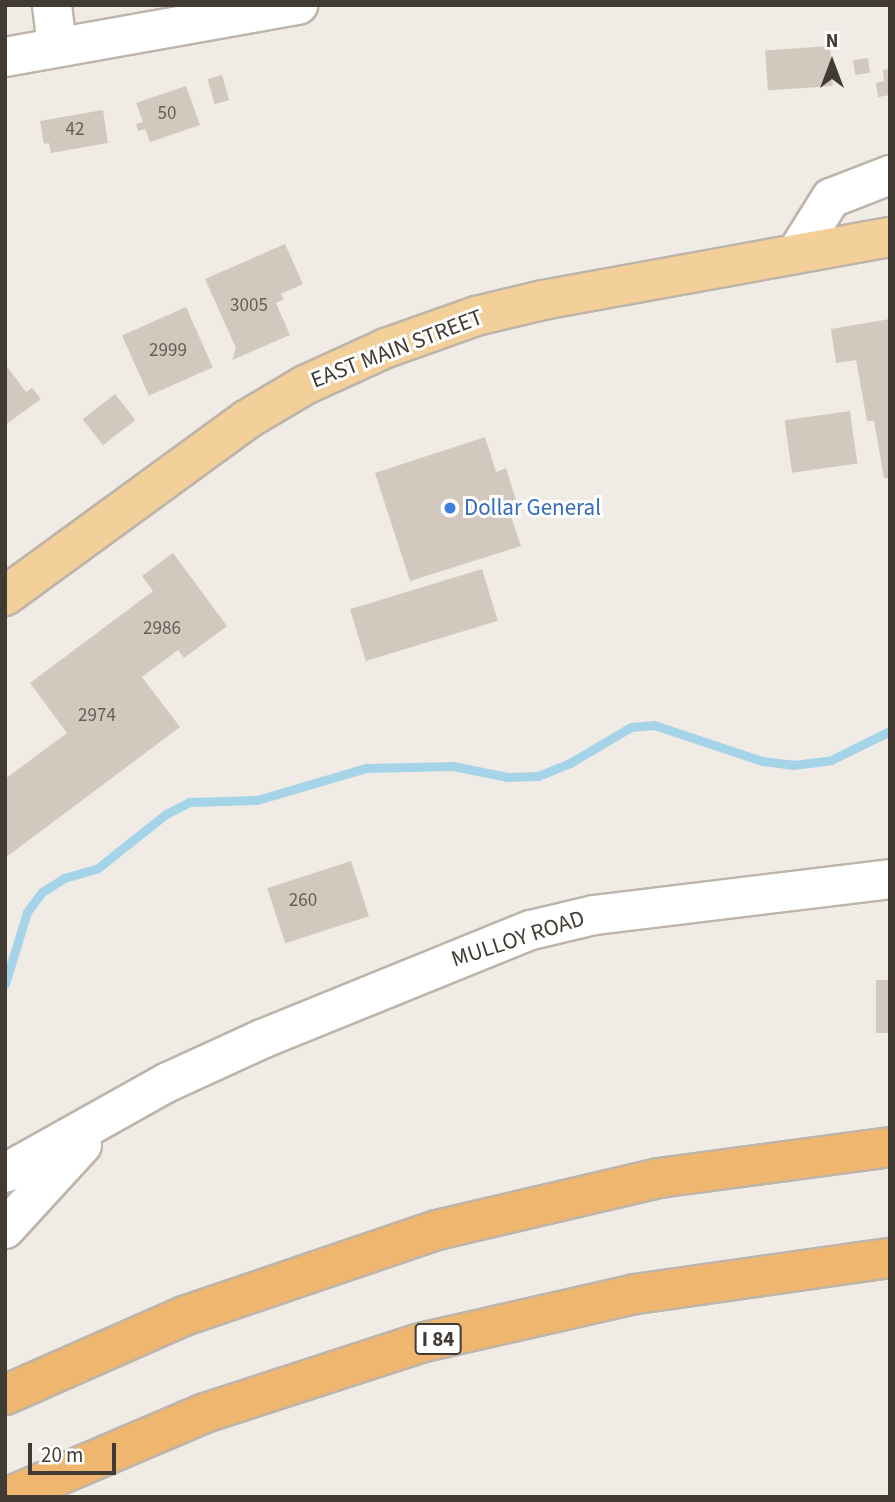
<!DOCTYPE html>
<style>
body{margin:0}
#map{position:relative;width:895px;height:1502px;overflow:hidden;background:#f0ebe4;font-family:"Source Sans 3",sans-serif}
div>[style]{position:absolute}
.stream>*{height:9px;margin:-4.5px;padding:0 4.5px;transform-origin:4.5px;border-radius:4.5px;background:#a5d4e8}
.building>*{inset:0;background:#d3c8bd;transform-origin:0 0}
.roads{filter:drop-shadow(2px 0 #bdb4aa) drop-shadow(-2px 0 #bdb4aa) drop-shadow(0 2px #bdb4aa) drop-shadow(0 -2px #bdb4aa)}
.minor>*{height:38px;margin:-19px;padding:0 19px;transform-origin:19px;border-radius:19px;background:#fff}
.major>*{height:38px;margin:-19px;padding:0 19px;transform-origin:19px;border-radius:19px;background:#f3cf99}
.highway>*{height:38px;margin:-19px;padding:0 19px;transform-origin:19px;border-radius:19px;background:#efb670}
.dots>*{width:19px;height:19px;translate:-50% -50%;box-sizing:border-box;border:4px solid #fff;border-radius:50%}
span{translate:-50% -50%;white-space:nowrap;text-align:center;line-height:1.15;-webkit-text-stroke:6px #fff;paint-order:stroke}
.number-label{font-size:19px;color:#665e56}
.number-label span{-webkit-text-stroke-width:0}
.shield-label span{padding:2px 5px;background:#fff;border:2px solid;border-radius:5px;-webkit-text-stroke-width:0}
.shield-label{font-size:21px;color:#413b34;font-weight:700}
.street-label{font-size:23px;color:#413b34}
.shop-label{font-size:23px;color:#366cbe}
.left{translate:0 -50%;text-align:left}
.frame{position:absolute;inset:0;border:7px solid #413b34;pointer-events:none}
.north{position:absolute;left:797px;top:28px;width:70px;height:70px;-webkit-text-stroke:5px #fff;paint-order:stroke;rotate:0deg;font-size:19px;font-weight:700;line-height:28px;text-align:center;color:#413b34}
.north::after{content:'';display:block;margin:auto;width:24px;height:32px;background:#413b34;clip-path:polygon(50% 0,100% 100%,50% 72%,0 100%)}
.scale{position:absolute;left:28px;top:1443px;width:88px;height:32px;box-sizing:border-box;border:4px solid #413b34;border-top:0;padding-left:9px;font-size:21px;line-height:24px;white-space:nowrap;color:#413b34;-webkit-text-stroke:5px #fff;paint-order:stroke}
</style>
<div id="map">
<div class="stream">
<i style="left:5px;top:984px;width:75px;rotate:-73deg"></i>
<i style="left:27px;top:912px;width:25px;rotate:-53deg"></i>
<i style="left:42px;top:892px;width:26px;rotate:-32deg"></i>
<i style="left:64px;top:878px;width:35px;rotate:-16deg"></i>
<i style="left:98px;top:868px;width:87px;rotate:-38.5deg"></i>
<i style="left:166px;top:814px;width:27px;rotate:-27deg"></i>
<i style="left:190px;top:802px;width:67px;rotate:-1.7deg"></i>
<i style="left:257px;top:800px;width:114px;rotate:-16.4deg"></i>
<i style="left:366px;top:768px;width:87px;rotate:-1.3deg"></i>
<i style="left:453px;top:766px;width:55px;rotate:11.5deg"></i>
<i style="left:507px;top:777px;width:31px;rotate:-2deg"></i>
<i style="left:538px;top:776px;width:35px;rotate:-22deg"></i>
<i style="left:570px;top:763px;width:71px;rotate:-30.5deg"></i>
<i style="left:631px;top:727px;width:23px;rotate:-5deg"></i>
<i style="left:654px;top:725px;width:114px;rotate:18.4deg"></i>
<i style="left:762px;top:761px;width:31px;rotate:7deg"></i>
<i style="left:793px;top:765px;width:38px;rotate:-7deg"></i>
<i style="left:831px;top:760px;width:66px;rotate:-26.2deg"></i>
</div>
<div class="building">
<i style="left:830px;top:46px;width:40px;height:65px;rotate:86deg"></i>
<i style="left:868px;top:58px;width:15px;height:15px;rotate:82deg"></i>
<i style="clip-path:polygon(890px 69px,890px 95px,878px 97px,876px 83px,884px 81px,883px 70px)"></i>
<i style="left:222px;top:75px;width:26px;height:15px;rotate:74deg"></i>
<i style="clip-path:polygon(186px 86px,200px 125px,150px 142px,145px 129px,138px 131px,136px 124px,143px 122px,136px 103px)"></i>
<i style="clip-path:polygon(103px 110px,108px 143px,51px 153px,49px 143px,44px 144px,40px 121px)"></i>
<i style="clip-path:polygon(285px 244px,303px 284px,281px 294px,284px 299px,276px 303px,290px 335px,232px 360px,236px 348px,205px 279px)"></i>
<i style="left:186px;top:307px;width:66px;height:70px;rotate:66deg"></i>
<i style="clip-path:polygon(890px 319px,890px 478px,884px 478px,874px 421px,867px 421px,856px 360px,836px 363px,831px 329px)"></i>
<i style="clip-path:polygon(5px 364px,26px 392px,32px 388px,41px 399px,5px 425px)"></i>
<i style="left:115px;top:394px;width:33px;height:41px;rotate:52deg"></i>
<i style="left:850px;top:411px;width:53px;height:66px;rotate:82deg"></i>
<i style="clip-path:polygon(485px 437px,496px 472px,506px 468px,518px 507px,509px 510px,521px 546px,410px 581px,375px 473px)"></i>
<i style="clip-path:polygon(173px 553px,227px 626px,184px 658px,178px 650px,142px 677px,180px 727px,5px 858px,5px 779px,67px 733px,30px 683px,153px 591px,142px 576px)"></i>
<i style="left:482px;top:569px;width:54px;height:138px;rotate:73deg"></i>
<i style="left:351px;top:861px;width:58px;height:88px;rotate:72deg"></i>
<i style="left:876px;top:980px;width:14px;height:53px"></i>
</div>
<div class="roads">
<div class="minor">
<i style="left:52px;top:5px;width:42px;rotate:83.2deg"></i>
<i style="left:5px;top:57px;width:298px;rotate:-10.1deg"></i>
<i style="left:797px;top:252px;width:64px;rotate:-57.8deg"></i>
<i style="left:831px;top:198px;width:63px;rotate:-21.3deg"></i>
<i style="left:5px;top:1173px;width:187px;rotate:-29.2deg"></i>
<i style="left:168px;top:1082px;width:103px;rotate:-24.6deg"></i>
<i style="left:262px;top:1039px;width:290px;rotate:-22.1deg"></i>
<i style="left:531px;top:930px;width:65px;rotate:-13.4deg"></i>
<i style="left:594px;top:915px;width:298px;rotate:-6.9deg"></i>
<i style="left:5px;top:1229px;width:114px;rotate:-47.5deg"></i>
</div>
<div class="major">
<i style="left:5px;top:596px;width:298px;rotate:-36.1deg"></i>
<i style="left:246px;top:420px;width:69px;rotate:-30.7deg"></i>
<i style="left:305px;top:385px;width:89px;rotate:-24.6deg"></i>
<i style="left:386px;top:348px;width:96px;rotate:-19.6deg"></i>
<i style="left:476px;top:316px;width:69px;rotate:-13.4deg"></i>
<i style="left:543px;top:300px;width:353px;rotate:-10.3deg"></i>
</div>
<div class="highway">
<i style="left:5px;top:1395px;width:196px;rotate:-23.8deg"></i>
<i style="left:184px;top:1316px;width:267px;rotate:-18.8deg"></i>
<i style="left:437px;top:1230px;width:228px;rotate:-13.2deg"></i>
<i style="left:659px;top:1178px;width:233px;rotate:-7.6deg"></i>
<i style="left:8px;top:1497px;width:214px;rotate:-23.1deg"></i>
<i style="left:205px;top:1413px;width:226px;rotate:-18deg"></i>
<i style="left:420px;top:1343px;width:221px;rotate:-12.8deg"></i>
<i style="left:636px;top:1294px;width:257px;rotate:-8.1deg"></i>
</div>
</div>
<div class="dots">
<i style="left:450px;top:508px;background:#3f7fe0"></i>
</div>
<div class="number-label">
<span style="left:167px;top:114px">50</span>
<span style="left:75px;top:130px">42</span>
<span style="left:249px;top:306px">3005</span>
<span style="left:168px;top:351px">2999</span>
<span style="left:162px;top:629px">2986</span>
<span style="left:97px;top:716px">2974</span>
<span style="left:303px;top:901px">260</span>
</div>
<div class="shield-label">
<span style="left:438px;top:1339px">I 84</span>
</div>
<div class="street-label">
<span style="left:397px;top:349px;rotate:-21deg">EAST MAIN STREET</span>
<span style="left:518px;top:939px;rotate:-18deg">MULLOY ROAD</span>
</div>
<div class="shop-label">
<span class="left" style="left:464px;top:508px">Dollar General</span>
</div>
<div class="frame"></div>
<div class="north">N</div>
<div class="scale">20 m</div>
</div>
